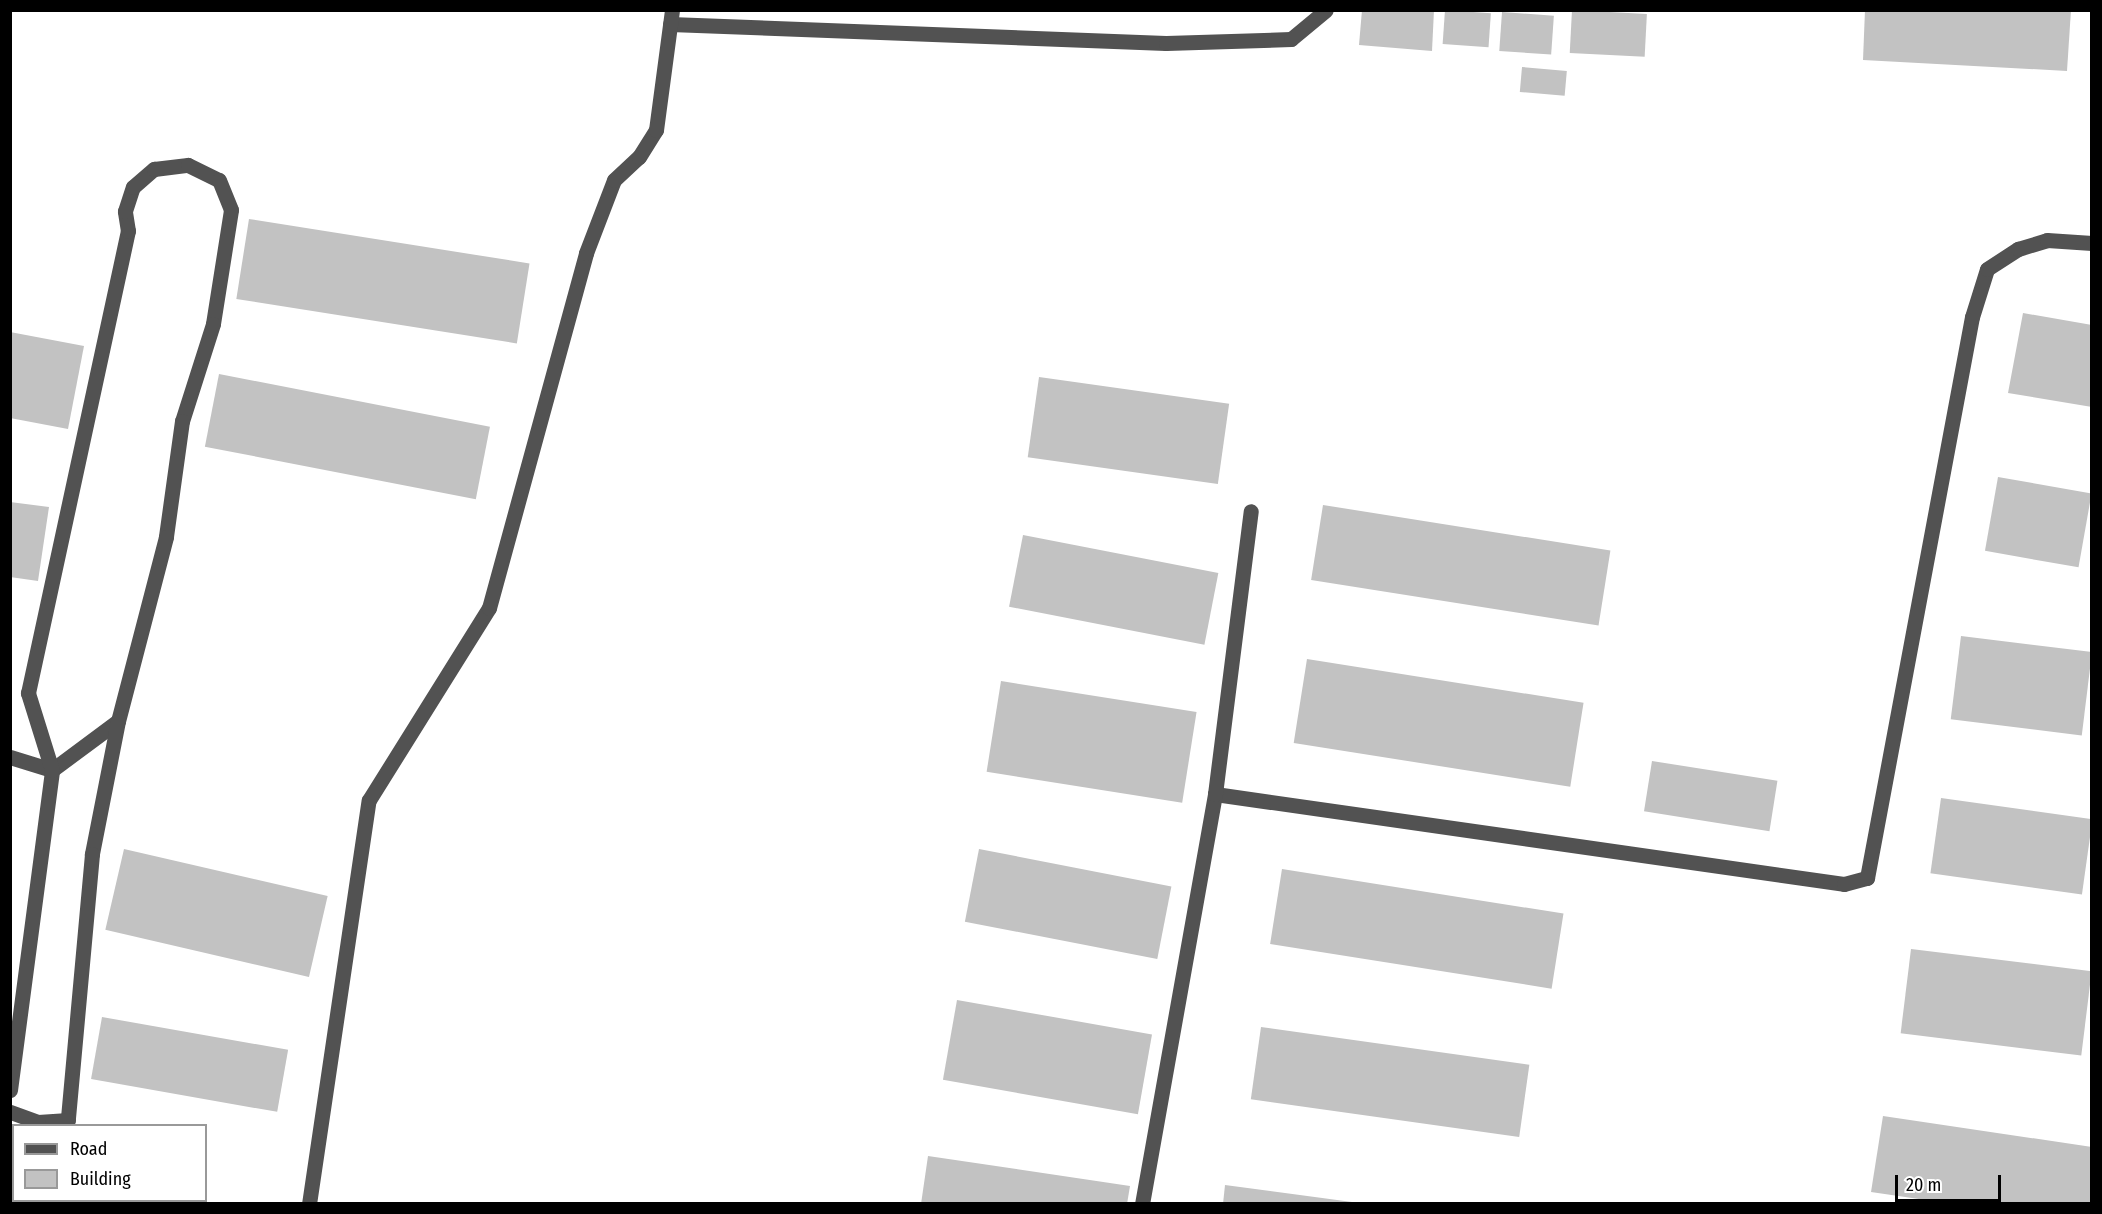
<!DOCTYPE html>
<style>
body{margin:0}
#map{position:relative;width:2102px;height:1214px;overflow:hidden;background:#fff;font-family:"Fira Sans Condensed",sans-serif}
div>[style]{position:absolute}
.building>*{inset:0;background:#c2c2c2;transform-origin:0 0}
.minor>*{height:15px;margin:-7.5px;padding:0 7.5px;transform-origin:7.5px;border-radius:7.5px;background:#525252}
span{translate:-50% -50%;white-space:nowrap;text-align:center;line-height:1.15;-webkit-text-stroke:4.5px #fff;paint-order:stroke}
.frame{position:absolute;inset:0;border:12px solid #000;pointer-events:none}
.legend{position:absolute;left:12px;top:1124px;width:195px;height:78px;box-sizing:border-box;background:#fff;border:2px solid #999;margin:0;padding:8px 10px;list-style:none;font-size:18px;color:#000}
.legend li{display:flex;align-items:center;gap:12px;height:30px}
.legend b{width:30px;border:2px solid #999}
.scale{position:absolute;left:1895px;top:1175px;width:106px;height:27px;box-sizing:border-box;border:3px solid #000;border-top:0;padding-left:8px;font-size:18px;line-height:21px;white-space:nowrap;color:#000;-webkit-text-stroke:4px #fff;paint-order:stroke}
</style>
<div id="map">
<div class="building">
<i style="clip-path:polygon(1362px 10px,1434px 10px,1432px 51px,1359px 45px)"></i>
<i style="left:1445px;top:10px;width:46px;height:34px;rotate:4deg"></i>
<i style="left:1572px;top:10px;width:75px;height:43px;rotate:3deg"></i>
<i style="clip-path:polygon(1865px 10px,2071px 10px,2067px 71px,1863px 60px)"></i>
<i style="left:1502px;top:12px;width:52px;height:39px;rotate:4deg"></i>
<i style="left:1522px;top:67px;width:45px;height:25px;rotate:5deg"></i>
<i style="left:249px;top:219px;width:284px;height:81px;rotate:9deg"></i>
<i style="clip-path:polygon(2023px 313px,2092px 325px,2092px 407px,2008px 393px)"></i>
<i style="clip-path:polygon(10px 332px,84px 346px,68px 429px,10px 418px)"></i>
<i style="left:219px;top:374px;width:276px;height:74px;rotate:11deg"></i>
<i style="left:1039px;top:377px;width:192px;height:81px;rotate:8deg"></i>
<i style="left:1998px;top:477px;width:95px;height:75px;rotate:10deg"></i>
<i style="clip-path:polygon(10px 502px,49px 507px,38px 581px,10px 577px)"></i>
<i style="left:1323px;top:505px;width:291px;height:76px;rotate:9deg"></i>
<i style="left:1023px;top:535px;width:199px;height:73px;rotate:11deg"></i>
<i style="left:1961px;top:636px;width:132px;height:84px;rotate:7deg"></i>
<i style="left:1307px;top:659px;width:280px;height:85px;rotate:9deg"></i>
<i style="left:1001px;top:681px;width:198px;height:92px;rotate:9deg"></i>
<i style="left:1652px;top:761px;width:127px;height:51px;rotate:9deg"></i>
<i style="left:1941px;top:798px;width:153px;height:76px;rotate:8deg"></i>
<i style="left:124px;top:849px;width:209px;height:83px;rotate:13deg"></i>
<i style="left:979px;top:849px;width:196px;height:74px;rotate:11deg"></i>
<i style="left:1282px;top:869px;width:285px;height:76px;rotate:9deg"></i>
<i style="left:1911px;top:949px;width:182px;height:85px;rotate:7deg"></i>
<i style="left:957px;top:1000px;width:198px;height:81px;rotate:10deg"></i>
<i style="left:102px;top:1017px;width:189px;height:63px;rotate:10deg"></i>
<i style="left:1261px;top:1027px;width:271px;height:73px;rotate:8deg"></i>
<i style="clip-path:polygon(1883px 1116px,2092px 1147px,2092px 1204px,1953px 1204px,1871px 1192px)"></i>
<i style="clip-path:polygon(928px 1156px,1130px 1186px,1127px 1204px,921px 1204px)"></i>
<i style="clip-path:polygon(1225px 1185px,1352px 1202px,1352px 1204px,1223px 1204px)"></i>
</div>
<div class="minor">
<i style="left:670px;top:24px;width:496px;rotate:2.2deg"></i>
<i style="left:1166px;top:43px;width:125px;rotate:-1.8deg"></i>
<i style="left:1291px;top:39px;width:45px;rotate:-39.6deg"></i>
<i style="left:10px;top:757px;width:44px;rotate:17.2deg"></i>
<i style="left:52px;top:770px;width:82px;rotate:-36.6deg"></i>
<i style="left:1215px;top:794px;width:635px;rotate:8.14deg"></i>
<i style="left:1844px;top:884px;width:24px;rotate:-15deg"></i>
<i style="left:1867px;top:878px;width:571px;rotate:-79.4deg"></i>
<i style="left:1972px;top:317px;width:50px;rotate:-72.6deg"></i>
<i style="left:1987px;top:269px;width:37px;rotate:-33deg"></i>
<i style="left:2018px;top:249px;width:30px;rotate:-17deg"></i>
<i style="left:2047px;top:240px;width:45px;rotate:3.8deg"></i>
<i style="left:10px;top:1090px;width:323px;rotate:-82.5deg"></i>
<i style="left:52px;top:770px;width:81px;rotate:-107.3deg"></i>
<i style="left:28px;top:693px;width:473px;rotate:-77.8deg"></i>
<i style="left:128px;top:231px;width:20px;rotate:-99deg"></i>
<i style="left:125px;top:211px;width:25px;rotate:-72deg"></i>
<i style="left:133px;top:187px;width:28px;rotate:-41deg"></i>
<i style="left:154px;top:169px;width:34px;rotate:-7deg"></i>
<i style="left:188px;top:165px;width:34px;rotate:26deg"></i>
<i style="left:219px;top:180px;width:32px;rotate:68deg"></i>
<i style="left:231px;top:210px;width:115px;rotate:99deg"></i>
<i style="left:213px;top:324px;width:102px;rotate:107.7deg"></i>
<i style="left:182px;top:421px;width:117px;rotate:97.9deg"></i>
<i style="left:166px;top:537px;width:190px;rotate:104.6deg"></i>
<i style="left:118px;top:721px;width:136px;rotate:101.1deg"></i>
<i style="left:92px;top:854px;width:267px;rotate:95.2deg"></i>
<i style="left:68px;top:1120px;width:30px;rotate:176deg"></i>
<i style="left:38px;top:1122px;width:30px;rotate:-160deg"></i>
<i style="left:309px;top:1204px;width:408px;rotate:-81.6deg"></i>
<i style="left:369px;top:800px;width:226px;rotate:-58deg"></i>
<i style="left:489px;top:608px;width:368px;rotate:-74.7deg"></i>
<i style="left:586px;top:253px;width:78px;rotate:-69deg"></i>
<i style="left:614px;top:180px;width:34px;rotate:-43deg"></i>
<i style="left:639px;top:157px;width:32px;rotate:-58deg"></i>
<i style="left:656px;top:130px;width:121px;rotate:-82.4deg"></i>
<i style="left:1142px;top:1204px;width:416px;rotate:-79.9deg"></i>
<i style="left:1215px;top:794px;width:285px;rotate:-82.8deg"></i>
</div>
<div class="frame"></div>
<ul class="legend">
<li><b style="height:8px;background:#525252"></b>Road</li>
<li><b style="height:16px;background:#c2c2c2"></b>Building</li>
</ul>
<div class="scale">20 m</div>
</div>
